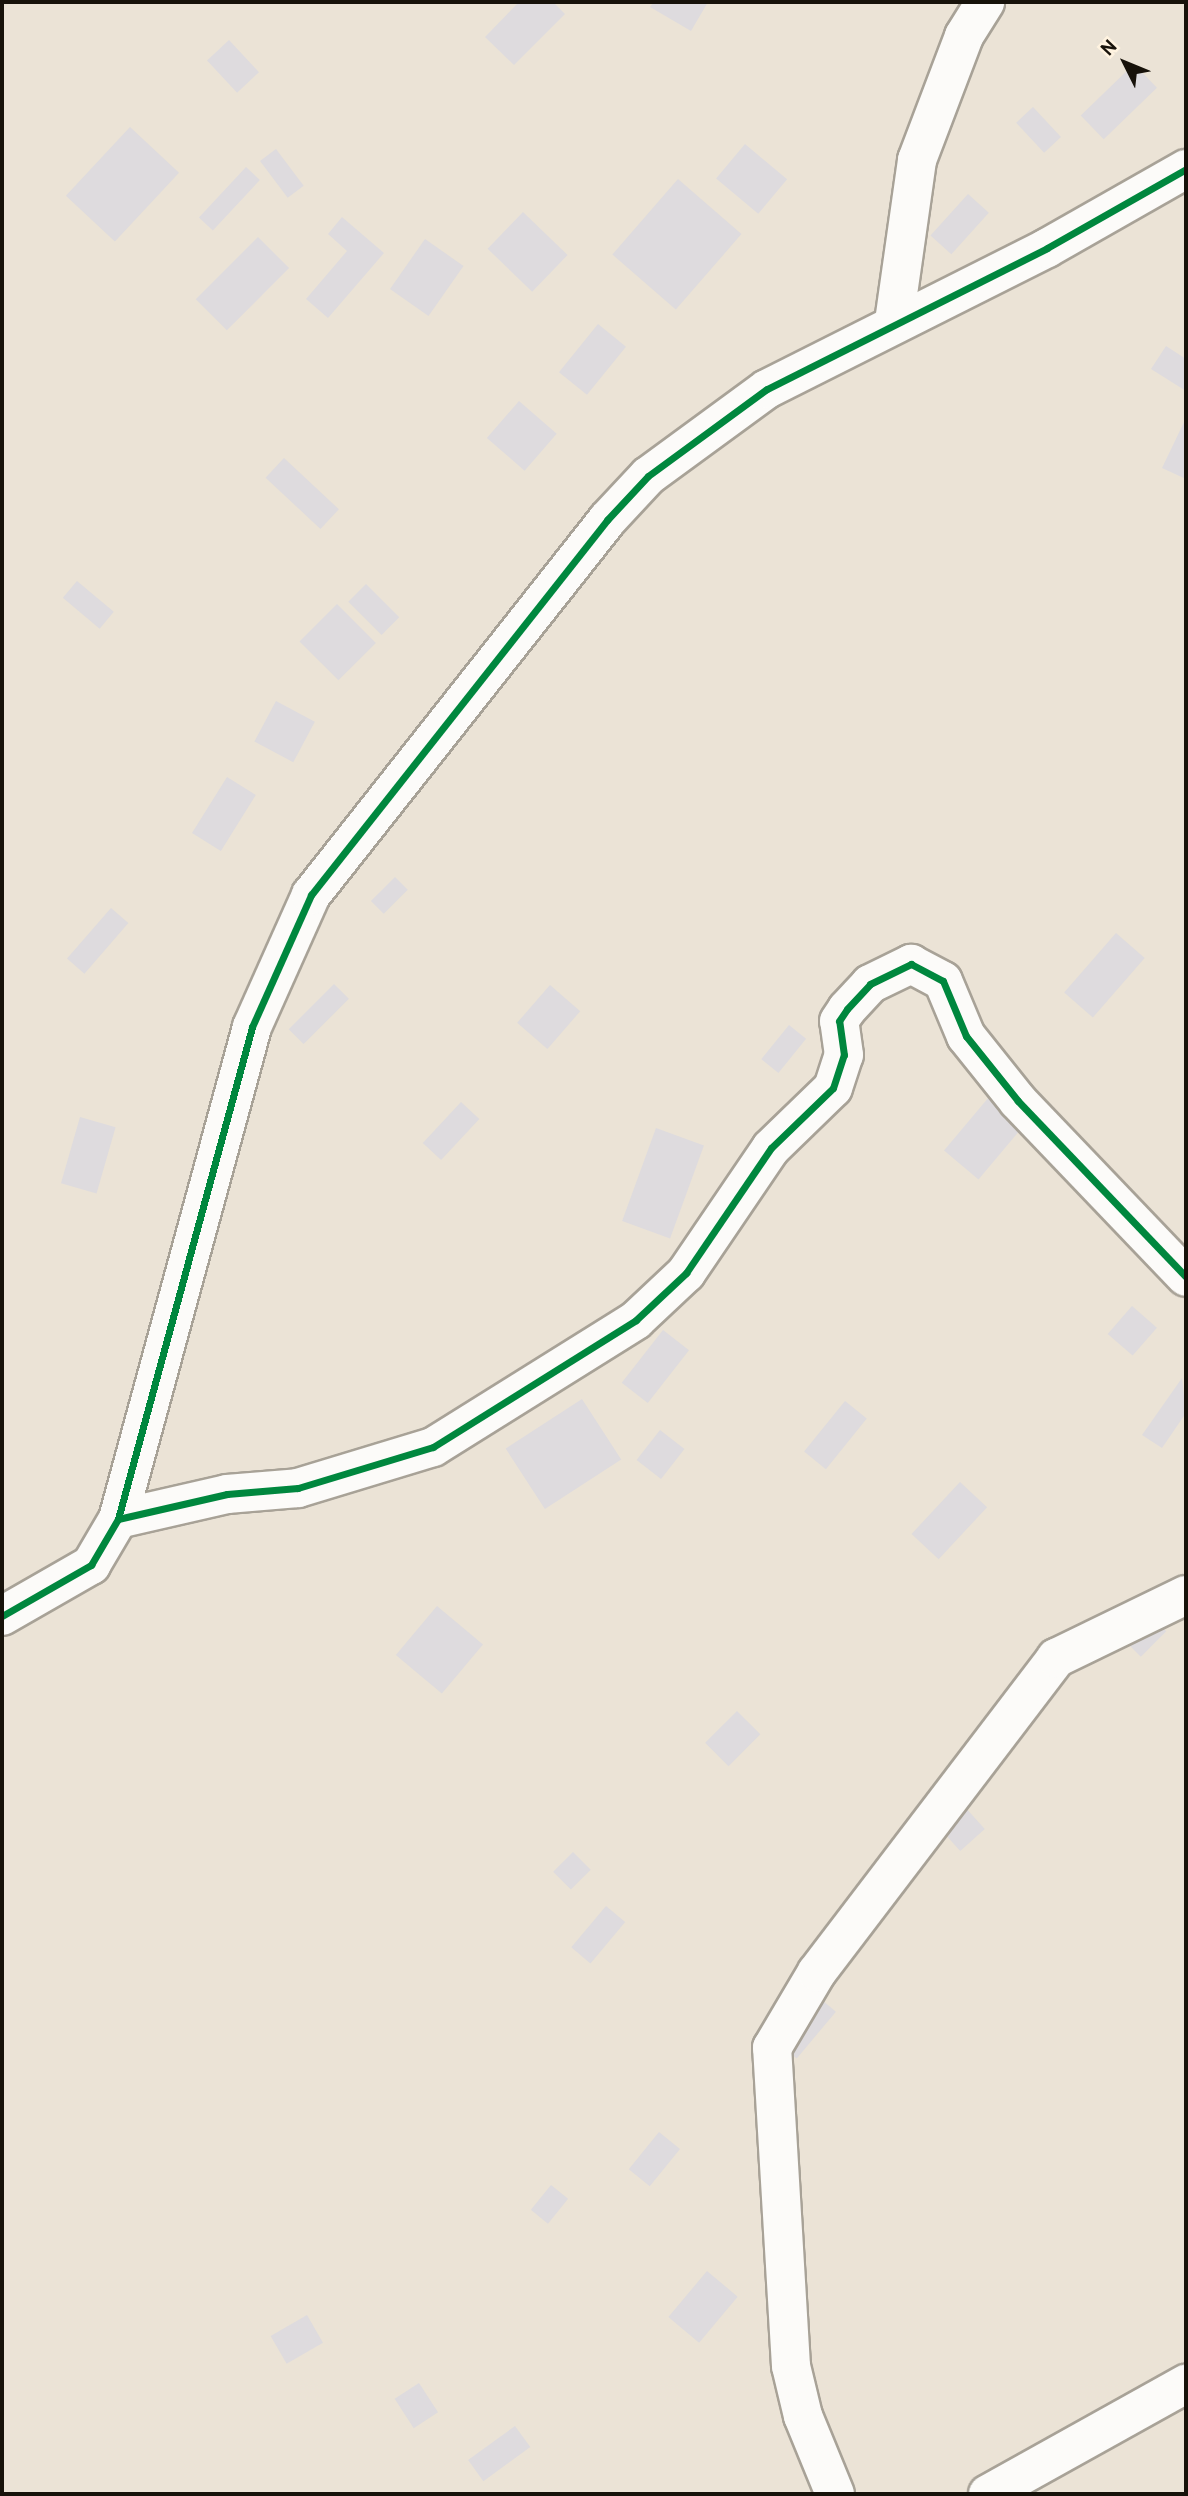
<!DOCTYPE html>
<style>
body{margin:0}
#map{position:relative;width:1188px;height:2496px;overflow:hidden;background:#ebe3d6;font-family:Overpass,sans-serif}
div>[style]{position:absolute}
.building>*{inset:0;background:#dedbde;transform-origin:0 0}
.roads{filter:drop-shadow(2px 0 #a8a297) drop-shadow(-2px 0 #a8a297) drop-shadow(0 2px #a8a297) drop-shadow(0 -2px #a8a297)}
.street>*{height:38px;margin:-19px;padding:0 19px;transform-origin:19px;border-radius:19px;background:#fcfbf9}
.cycleway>*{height:7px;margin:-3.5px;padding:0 3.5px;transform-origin:3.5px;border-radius:3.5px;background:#00873e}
span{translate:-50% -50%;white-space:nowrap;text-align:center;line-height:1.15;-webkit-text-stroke:7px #fff3e0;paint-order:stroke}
.frame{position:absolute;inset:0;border:4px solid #17120a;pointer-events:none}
.north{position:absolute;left:1090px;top:28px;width:70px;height:70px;-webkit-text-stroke:5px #fff3e0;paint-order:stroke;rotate:313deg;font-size:19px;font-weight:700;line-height:28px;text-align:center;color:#17120a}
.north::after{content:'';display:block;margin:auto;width:24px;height:32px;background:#17120a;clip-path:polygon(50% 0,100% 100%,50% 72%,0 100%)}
</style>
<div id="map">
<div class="building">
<i style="clip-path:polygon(519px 2px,553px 2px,565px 14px,514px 65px,485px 37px)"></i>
<i style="clip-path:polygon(654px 2px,708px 2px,691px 31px,650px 7px)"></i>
<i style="left:229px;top:40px;width:44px;height:30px;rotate:47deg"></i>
<i style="left:1134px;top:64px;width:33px;height:74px;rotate:46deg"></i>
<i style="left:1033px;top:107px;width:41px;height:23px;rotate:47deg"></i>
<i style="left:130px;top:127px;width:67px;height:94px;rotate:43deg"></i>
<i style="left:745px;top:144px;width:55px;height:45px;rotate:40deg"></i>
<i style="left:276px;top:149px;width:46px;height:20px;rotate:53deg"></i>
<i style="left:246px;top:167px;width:19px;height:69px;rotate:43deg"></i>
<i style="left:678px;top:179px;width:84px;height:100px;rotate:41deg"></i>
<i style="left:968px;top:194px;width:28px;height:56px;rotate:42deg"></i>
<i style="left:523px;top:212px;width:62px;height:51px;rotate:44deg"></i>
<i style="clip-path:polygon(342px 217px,384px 253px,328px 318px,306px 299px,347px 251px,328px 234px)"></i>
<i style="left:258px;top:237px;width:44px;height:88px;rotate:45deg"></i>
<i style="left:425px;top:239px;width:47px;height:61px;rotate:35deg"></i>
<i style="left:598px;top:324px;width:36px;height:62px;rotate:39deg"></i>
<i style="clip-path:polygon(1166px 346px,1186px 359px,1186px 391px,1151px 369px)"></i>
<i style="left:519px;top:401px;width:50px;height:49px;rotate:41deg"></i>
<i style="clip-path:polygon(1186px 418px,1186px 479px,1162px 468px)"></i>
<i style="left:284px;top:458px;width:75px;height:27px;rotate:43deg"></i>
<i style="left:77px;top:581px;width:48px;height:22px;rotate:40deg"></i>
<i style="left:366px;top:584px;width:47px;height:25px;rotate:45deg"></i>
<i style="left:337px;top:604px;width:55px;height:53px;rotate:45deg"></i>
<i style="left:276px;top:701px;width:44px;height:46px;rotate:28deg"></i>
<i style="left:227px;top:777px;width:34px;height:66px;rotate:32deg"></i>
<i style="left:395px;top:877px;width:18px;height:34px;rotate:45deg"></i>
<i style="left:111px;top:908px;width:23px;height:67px;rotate:41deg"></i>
<i style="left:1116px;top:933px;width:38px;height:79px;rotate:41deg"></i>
<i style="left:334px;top:984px;width:21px;height:64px;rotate:45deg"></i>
<i style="left:550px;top:985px;width:40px;height:50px;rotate:41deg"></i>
<i style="left:789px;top:1025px;width:22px;height:44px;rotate:39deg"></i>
<i style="left:989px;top:1097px;width:45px;height:70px;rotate:40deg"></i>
<i style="left:461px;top:1102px;width:25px;height:56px;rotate:43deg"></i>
<i style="left:80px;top:1117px;width:37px;height:69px;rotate:16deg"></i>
<i style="left:656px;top:1128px;width:51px;height:99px;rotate:20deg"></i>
<i style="left:1132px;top:1306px;width:33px;height:37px;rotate:41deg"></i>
<i style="left:663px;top:1330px;width:33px;height:67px;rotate:38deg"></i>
<i style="clip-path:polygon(1182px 1378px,1186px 1413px,1162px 1448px,1142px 1435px)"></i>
<i style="left:582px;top:1399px;width:72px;height:91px;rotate:57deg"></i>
<i style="left:845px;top:1401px;width:28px;height:65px;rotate:39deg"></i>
<i style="left:660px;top:1430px;width:31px;height:38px;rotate:38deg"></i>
<i style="left:960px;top:1482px;width:37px;height:71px;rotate:43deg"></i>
<i style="left:437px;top:1606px;width:60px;height:64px;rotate:40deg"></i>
<i style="left:1150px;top:1615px;width:23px;height:36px;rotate:45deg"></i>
<i style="left:737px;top:1711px;width:33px;height:45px;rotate:45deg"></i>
<i style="left:964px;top:1806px;width:31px;height:33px;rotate:48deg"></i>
<i style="left:573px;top:1852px;width:25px;height:28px;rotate:45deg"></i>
<i style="left:606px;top:1906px;width:25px;height:54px;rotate:40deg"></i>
<i style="left:816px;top:1995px;width:26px;height:61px;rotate:40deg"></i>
<i style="left:659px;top:2132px;width:27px;height:48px;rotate:39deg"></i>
<i style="left:551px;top:2185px;width:22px;height:32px;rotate:39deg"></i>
<i style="left:707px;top:2271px;width:40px;height:60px;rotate:40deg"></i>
<i style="left:307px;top:2315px;width:32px;height:42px;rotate:60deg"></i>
<i style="left:419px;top:2383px;width:35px;height:29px;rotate:57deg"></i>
<i style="left:515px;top:2426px;width:26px;height:58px;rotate:54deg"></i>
</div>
<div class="roads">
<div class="street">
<i style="left:894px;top:322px;width:164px;rotate:-81.9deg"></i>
<i style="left:917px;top:160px;width:133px;rotate:-69.2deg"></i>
<i style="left:964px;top:36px;width:40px;rotate:-58deg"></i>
<i style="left:118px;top:1519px;width:112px;rotate:-12.9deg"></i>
<i style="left:227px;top:1494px;width:71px;rotate:-4.8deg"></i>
<i style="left:298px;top:1488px;width:141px;rotate:-16.9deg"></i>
<i style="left:433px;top:1447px;width:239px;rotate:-32deg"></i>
<i style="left:636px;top:1320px;width:69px;rotate:-43.2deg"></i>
<i style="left:686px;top:1273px;width:151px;rotate:-55.8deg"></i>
<i style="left:771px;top:1148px;width:86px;rotate:-44.1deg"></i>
<i style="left:833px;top:1088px;width:35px;rotate:-72deg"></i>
<i style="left:844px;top:1055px;width:34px;rotate:-98deg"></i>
<i style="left:839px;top:1021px;width:14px;rotate:-56deg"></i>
<i style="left:847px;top:1009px;width:34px;rotate:-47deg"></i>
<i style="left:870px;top:984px;width:46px;rotate:-26deg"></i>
<i style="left:911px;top:964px;width:36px;rotate:28deg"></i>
<i style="left:943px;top:981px;width:60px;rotate:67.3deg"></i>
<i style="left:966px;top:1036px;width:83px;rotate:51.3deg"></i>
<i style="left:1018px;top:1101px;width:243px;rotate:46.3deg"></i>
<i style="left:2px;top:1616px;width:103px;rotate:-29.8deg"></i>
<i style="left:91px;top:1565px;width:53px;rotate:-59.6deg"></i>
<i style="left:118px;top:1519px;width:510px;rotate:-74.76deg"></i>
<i style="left:252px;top:1027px;width:145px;rotate:-65.9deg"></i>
<i style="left:311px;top:895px;width:478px;rotate:-51.7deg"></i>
<i style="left:607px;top:520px;width:60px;rotate:-47deg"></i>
<i style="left:648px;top:476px;width:147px;rotate:-36.2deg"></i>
<i style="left:767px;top:389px;width:313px;rotate:-26.7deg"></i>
<i style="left:1047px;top:248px;width:160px;rotate:-29.6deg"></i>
<i style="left:835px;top:2494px;width:84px;rotate:-112.3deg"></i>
<i style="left:803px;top:2416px;width:51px;rotate:-103.5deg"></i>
<i style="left:791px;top:2366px;width:319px;rotate:-93.4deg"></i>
<i style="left:772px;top:2048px;width:88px;rotate:-59.4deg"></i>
<i style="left:817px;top:1972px;width:395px;rotate:-52.7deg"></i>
<i style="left:1056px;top:1658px;width:144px;rotate:-25.9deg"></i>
<i style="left:988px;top:2494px;width:227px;rotate:-29.1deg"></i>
</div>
</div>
<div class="cycleway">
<i style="left:118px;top:1519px;width:112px;rotate:-12.9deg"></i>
<i style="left:227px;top:1494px;width:71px;rotate:-4.8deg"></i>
<i style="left:298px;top:1488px;width:141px;rotate:-16.9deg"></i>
<i style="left:433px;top:1447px;width:239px;rotate:-32deg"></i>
<i style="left:636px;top:1320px;width:69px;rotate:-43.2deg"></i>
<i style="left:686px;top:1273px;width:151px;rotate:-55.8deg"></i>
<i style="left:771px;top:1148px;width:86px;rotate:-44.1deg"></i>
<i style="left:833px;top:1088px;width:35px;rotate:-72deg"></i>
<i style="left:844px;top:1055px;width:34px;rotate:-98deg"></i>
<i style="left:839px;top:1021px;width:14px;rotate:-56deg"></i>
<i style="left:847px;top:1009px;width:34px;rotate:-47deg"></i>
<i style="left:870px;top:984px;width:46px;rotate:-26deg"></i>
<i style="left:911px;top:964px;width:36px;rotate:28deg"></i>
<i style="left:943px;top:981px;width:60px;rotate:67.3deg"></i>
<i style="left:966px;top:1036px;width:83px;rotate:51.3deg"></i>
<i style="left:1018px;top:1101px;width:243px;rotate:46.3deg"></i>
<i style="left:2px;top:1616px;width:103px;rotate:-29.8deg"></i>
<i style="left:91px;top:1565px;width:53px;rotate:-59.6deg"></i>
<i style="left:118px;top:1519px;width:510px;rotate:-74.76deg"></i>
<i style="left:252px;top:1027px;width:145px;rotate:-65.9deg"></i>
<i style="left:311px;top:895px;width:478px;rotate:-51.7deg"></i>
<i style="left:607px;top:520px;width:60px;rotate:-47deg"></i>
<i style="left:648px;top:476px;width:147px;rotate:-36.2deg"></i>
<i style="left:767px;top:389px;width:313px;rotate:-26.7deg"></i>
<i style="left:1047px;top:248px;width:160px;rotate:-29.6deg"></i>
</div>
<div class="frame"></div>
<div class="north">N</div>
</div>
